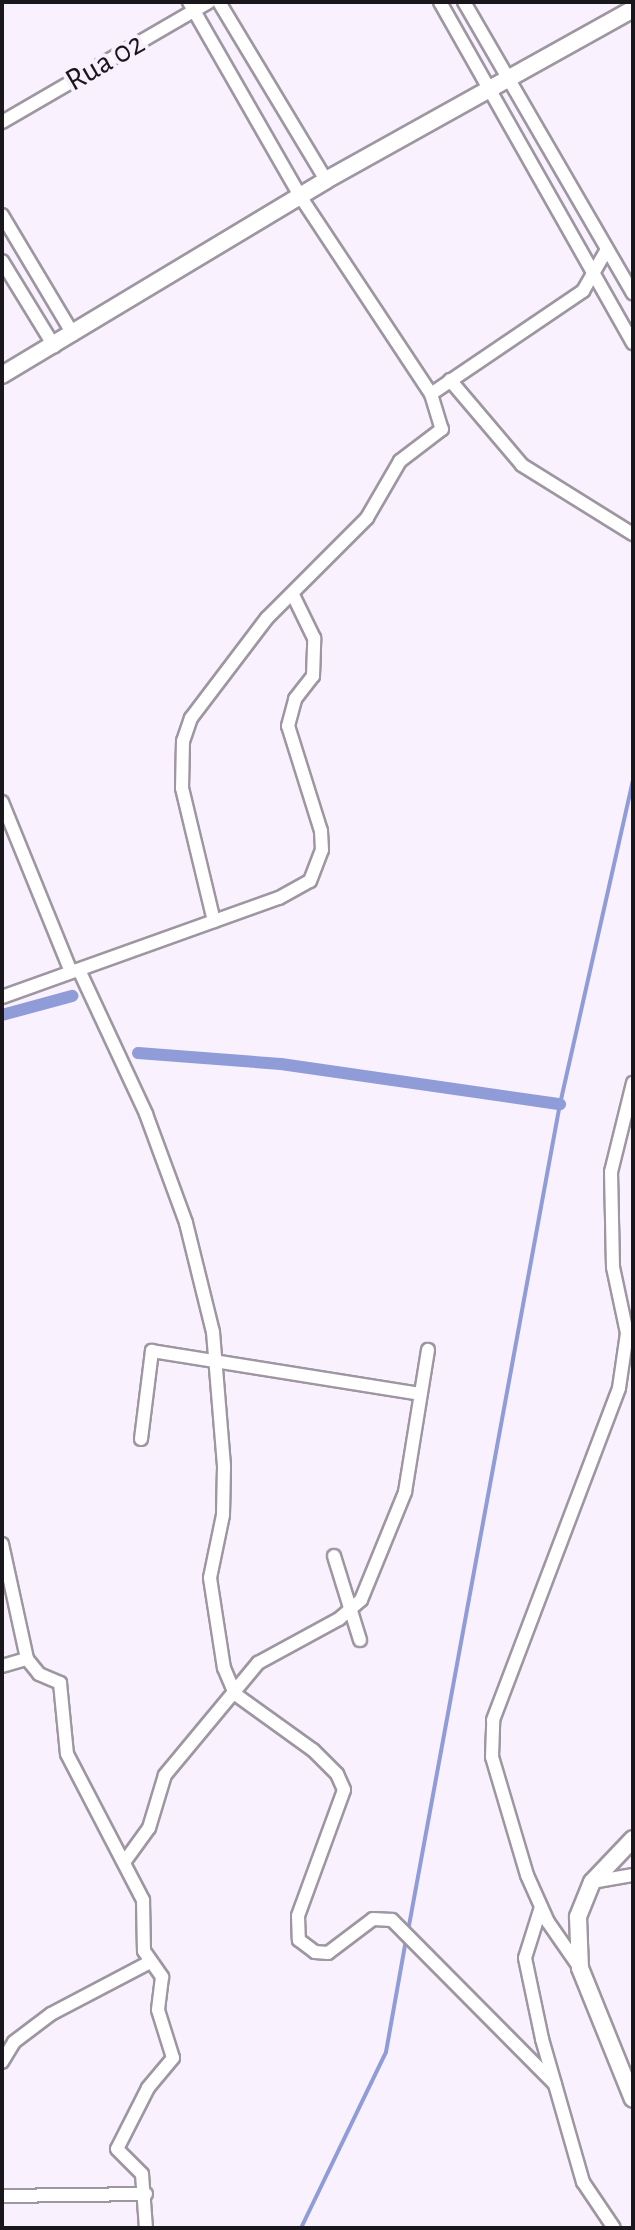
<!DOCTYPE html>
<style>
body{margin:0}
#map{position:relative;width:635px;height:2230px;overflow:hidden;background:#f9f1fd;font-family:"Alegreya Sans",sans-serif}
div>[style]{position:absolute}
.stream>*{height:4px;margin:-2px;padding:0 2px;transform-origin:2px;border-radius:2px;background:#8f9cd8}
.canal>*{height:12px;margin:-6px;padding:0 6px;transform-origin:6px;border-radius:6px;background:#8f9cd8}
.roads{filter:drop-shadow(2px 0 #9e96a1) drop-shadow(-2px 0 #9e96a1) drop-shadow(0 2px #9e96a1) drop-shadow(0 -2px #9e96a1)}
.street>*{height:12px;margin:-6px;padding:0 6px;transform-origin:6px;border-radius:6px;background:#fff}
.secondary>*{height:16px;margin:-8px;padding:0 8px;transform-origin:8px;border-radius:8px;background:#fff}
span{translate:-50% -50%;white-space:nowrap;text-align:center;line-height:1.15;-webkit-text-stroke:8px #f9f1fd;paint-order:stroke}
.street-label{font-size:32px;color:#19171b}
.frame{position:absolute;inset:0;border:4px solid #19171b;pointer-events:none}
</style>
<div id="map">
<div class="stream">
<i style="left:408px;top:1931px;width:841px;rotate:-79.59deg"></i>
<i style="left:560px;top:1104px;width:333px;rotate:-77.3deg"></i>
<i style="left:301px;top:2228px;width:195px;rotate:-64.2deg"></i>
<i style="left:386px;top:2052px;width:114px;rotate:-79.9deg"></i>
</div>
<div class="canal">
<i style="left:2px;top:1015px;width:73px;rotate:-15.2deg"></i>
<i style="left:138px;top:1053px;width:143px;rotate:4.4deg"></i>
<i style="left:281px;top:1064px;width:282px;rotate:8.2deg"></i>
</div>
<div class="roads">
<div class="street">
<i style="left:189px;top:2px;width:224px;rotate:60.2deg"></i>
<i style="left:300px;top:196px;width:237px;rotate:56.5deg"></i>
<i style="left:431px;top:394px;width:37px;rotate:73deg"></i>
<i style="left:442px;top:429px;width:53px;rotate:142.7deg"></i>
<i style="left:400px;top:461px;width:66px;rotate:120.1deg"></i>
<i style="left:367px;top:518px;width:141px;rotate:135deg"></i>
<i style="left:267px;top:618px;width:126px;rotate:127.2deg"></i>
<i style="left:191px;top:718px;width:24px;rotate:109deg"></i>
<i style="left:183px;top:741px;width:47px;rotate:91.2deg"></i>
<i style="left:182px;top:788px;width:137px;rotate:76.5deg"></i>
<i style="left:219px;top:2px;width:208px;rotate:59deg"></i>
<i style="left:440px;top:2px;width:392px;rotate:60.5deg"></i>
<i style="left:464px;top:2px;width:337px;rotate:59.9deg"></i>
<i style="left:2px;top:122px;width:239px;rotate:-30.1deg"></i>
<i style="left:2px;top:215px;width:139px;rotate:59.2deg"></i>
<i style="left:2px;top:261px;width:100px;rotate:58.5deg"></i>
<i style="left:450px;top:380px;width:111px;rotate:49.7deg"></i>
<i style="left:522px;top:465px;width:131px;rotate:31.9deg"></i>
<i style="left:431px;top:394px;width:184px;rotate:-34.1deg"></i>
<i style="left:583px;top:291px;width:46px;rotate:-60.1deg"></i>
<i style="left:2px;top:802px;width:183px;rotate:67.9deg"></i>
<i style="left:79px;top:970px;width:159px;rotate:65deg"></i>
<i style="left:146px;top:1114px;width:116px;rotate:69.8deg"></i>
<i style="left:186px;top:1223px;width:112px;rotate:76.1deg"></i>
<i style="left:213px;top:1332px;width:135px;rotate:85.3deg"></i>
<i style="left:224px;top:1467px;width:48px;rotate:91.2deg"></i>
<i style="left:223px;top:1515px;width:64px;rotate:101.7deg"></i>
<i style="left:210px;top:1578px;width:91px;rotate:81.2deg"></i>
<i style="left:224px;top:1668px;width:28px;rotate:67deg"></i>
<i style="left:235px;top:1694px;width:96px;rotate:35.7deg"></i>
<i style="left:313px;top:1750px;width:34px;rotate:45deg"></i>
<i style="left:337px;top:1774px;width:17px;rotate:66deg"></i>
<i style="left:344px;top:1790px;width:134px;rotate:110.1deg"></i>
<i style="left:298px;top:1916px;width:24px;rotate:88deg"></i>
<i style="left:299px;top:1940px;width:20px;rotate:37deg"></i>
<i style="left:315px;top:1952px;width:13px;rotate:4deg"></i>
<i style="left:328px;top:1953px;width:56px;rotate:-37.1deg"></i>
<i style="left:373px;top:1919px;width:19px;rotate:3deg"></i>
<i style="left:392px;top:1920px;width:231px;rotate:45.2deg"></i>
<i style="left:2px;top:997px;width:294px;rotate:-19.7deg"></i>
<i style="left:279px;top:898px;width:35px;rotate:-29deg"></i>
<i style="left:310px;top:881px;width:33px;rotate:-69deg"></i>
<i style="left:322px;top:850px;width:19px;rotate:-93deg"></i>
<i style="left:321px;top:831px;width:110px;rotate:-107.4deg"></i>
<i style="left:288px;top:726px;width:28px;rotate:-75deg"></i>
<i style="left:295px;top:699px;width:29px;rotate:-52deg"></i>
<i style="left:313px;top:676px;width:38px;rotate:-88deg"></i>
<i style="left:314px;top:638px;width:48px;rotate:-116deg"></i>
<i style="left:141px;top:1439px;width:89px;rotate:-82.9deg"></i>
<i style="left:152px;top:1351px;width:270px;rotate:9.1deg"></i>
<i style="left:2px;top:1544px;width:118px;rotate:77.7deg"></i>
<i style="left:27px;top:1659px;width:19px;rotate:51deg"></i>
<i style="left:39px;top:1674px;width:23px;rotate:23deg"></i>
<i style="left:60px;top:1683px;width:71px;rotate:84.4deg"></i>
<i style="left:67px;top:1754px;width:165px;rotate:62.5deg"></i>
<i style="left:143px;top:1900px;width:51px;rotate:88.9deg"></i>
<i style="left:144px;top:1951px;width:32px;rotate:55deg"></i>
<i style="left:162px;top:1977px;width:33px;rotate:97deg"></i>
<i style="left:158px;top:2010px;width:50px;rotate:72.6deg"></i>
<i style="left:173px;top:2058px;width:39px;rotate:130deg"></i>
<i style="left:148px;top:2088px;width:68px;rotate:116.9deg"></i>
<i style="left:117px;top:2149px;width:35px;rotate:45deg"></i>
<i style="left:142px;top:2174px;width:54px;rotate:85.8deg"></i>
<i style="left:334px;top:1556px;width:88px;rotate:72.8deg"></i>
<i style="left:2px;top:1666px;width:26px;rotate:-16deg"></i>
<i style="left:125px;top:1861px;width:41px;rotate:-54deg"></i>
<i style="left:149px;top:1828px;width:55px;rotate:-73.2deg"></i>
<i style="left:165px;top:1775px;width:146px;rotate:-50.3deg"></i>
<i style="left:258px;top:1663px;width:92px;rotate:-28.5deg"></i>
<i style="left:339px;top:1619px;width:29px;rotate:-41deg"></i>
<i style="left:361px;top:1600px;width:117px;rotate:-67.8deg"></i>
<i style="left:405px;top:1492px;width:144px;rotate:-80.8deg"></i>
<i style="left:592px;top:1882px;width:42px;rotate:-9.7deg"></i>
<i style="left:541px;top:1907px;width:53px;rotate:107.4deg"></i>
<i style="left:525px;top:1958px;width:83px;rotate:78.1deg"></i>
<i style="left:542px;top:2039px;width:149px;rotate:74deg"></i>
<i style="left:583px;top:2182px;width:55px;rotate:56deg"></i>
<i style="left:580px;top:1968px;width:56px;rotate:-124.8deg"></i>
<i style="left:548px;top:1922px;width:51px;rotate:-114.1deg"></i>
<i style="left:527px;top:1875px;width:123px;rotate:-106.5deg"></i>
<i style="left:492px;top:1757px;width:37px;rotate:-88deg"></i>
<i style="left:493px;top:1720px;width:355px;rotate:-69.2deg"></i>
<i style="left:619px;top:1388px;width:56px;rotate:-81.7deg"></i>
<i style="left:627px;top:1333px;width:67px;rotate:-102deg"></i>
<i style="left:613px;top:1267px;width:95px;rotate:-91.2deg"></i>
<i style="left:611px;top:1172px;width:92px;rotate:-76.1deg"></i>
<i style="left:2px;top:2062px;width:23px;rotate:-59deg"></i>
<i style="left:14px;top:2042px;width:46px;rotate:-37.1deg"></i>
<i style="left:51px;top:2014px;width:110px;rotate:-27.7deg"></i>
<i style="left:2px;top:2196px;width:144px;rotate:-0.8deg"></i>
</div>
<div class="secondary">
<i style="left:2px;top:375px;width:378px;rotate:-31deg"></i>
<i style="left:326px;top:180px;width:351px;rotate:-29.1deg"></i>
<i style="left:633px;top:1839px;width:59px;rotate:133.6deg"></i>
<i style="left:592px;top:1882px;width:38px;rotate:112deg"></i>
<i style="left:578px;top:1917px;width:51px;rotate:87.8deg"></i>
<i style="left:580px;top:1968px;width:141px;rotate:68deg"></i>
</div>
</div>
<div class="street-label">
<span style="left:105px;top:62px;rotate:-30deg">Rua 02</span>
</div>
<div class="frame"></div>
</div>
